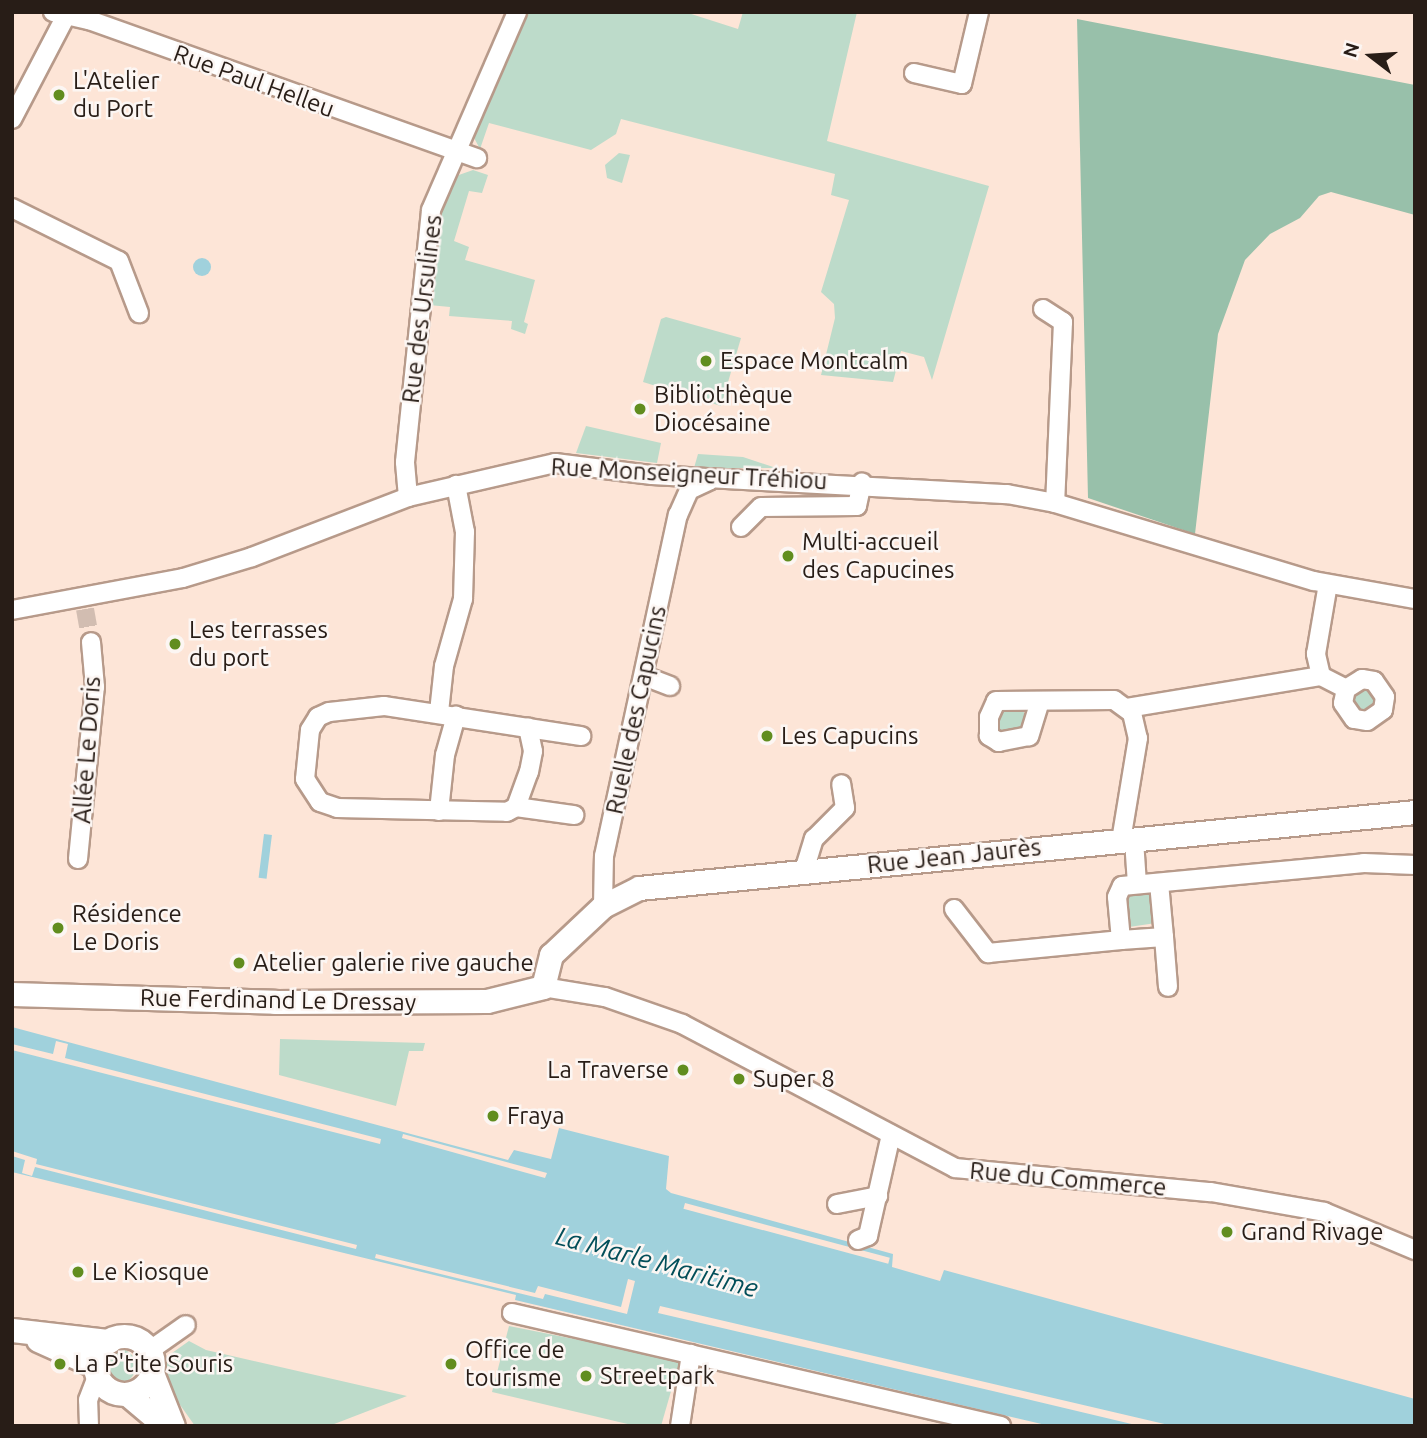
<!DOCTYPE html>
<meta charset="utf-8">
<style>
body{margin:0}
#map{position:relative;width:1427px;height:1438px;overflow:hidden;background:#fde5d7;font-family:Ubuntu,sans-serif}
div>[style]{position:absolute}
.green>*{inset:0;background:#bddbca}
.round{border-radius:50%}
.forest>*{inset:0;background:#98c0aa}
.water>*{inset:0;background:#a0d1dc;transform-origin:0 0}
.pier>*{inset:0;background:#fde5d7;transform-origin:0 0}
.minor-tunnel>*{height:18px;margin-top:-9px;transform-origin:0;background:repeating-linear-gradient(90deg,#d2bdb1 0 18px,transparent 0 27px)}
.roads{filter:drop-shadow(2px 0 #b79a8a) drop-shadow(-2px 0 #b79a8a) drop-shadow(0 2px #b79a8a) drop-shadow(0 -2px #b79a8a)}
.minor>*{height:18px;margin:-9px;padding:0 9px;transform-origin:9px;border-radius:9px;background:#fff}
.major>*{height:23px;margin:-11.5px;padding:0 11.5px;transform-origin:11.5px;border-radius:11.5px;background:#fff}
.major>.ring{margin:-11.5px;padding:0;box-sizing:content-box;background:none;border:23px solid #fff;border-radius:50%}
.dots>*{width:19px;height:19px;translate:-50% -50%;box-sizing:border-box;border:4px solid #fcf6f3;border-radius:50%}
span{translate:-50% -50%;white-space:nowrap;text-align:center;line-height:1.15;-webkit-text-stroke:5px #fcf6f3;paint-order:stroke}
.poi-label{font-size:24px;color:#281d17}
.left{translate:0 -50%;text-align:left}
.right{translate:-100% -50%;text-align:right}
.street-label{font-size:24px;color:#281d17}
.water-label{font-size:26px;color:#024e59;font-style:italic}
.frame{position:absolute;inset:0;border:14px solid #281d17;pointer-events:none}
.north{position:absolute;left:1336px;top:21px;width:70px;height:70px;-webkit-text-stroke:5px #fcf6f3;paint-order:stroke;rotate:287deg;font-size:19px;font-weight:700;line-height:28px;text-align:center;color:#281d17}
.north::after{content:'';display:block;margin:auto;width:24px;height:32px;background:#281d17;clip-path:polygon(50% 0,100% 100%,50% 72%,0 100%)}
</style>
<div id="map">
<div class="green">
<i style="clip-path:polygon(527px 12px,685px 12px,738px 29px,743px 12px,857px 12px,827px 141px,989px 186px,932px 380px,924px 357px,901px 351px,893px 382px,821px 375px,835px 318px,834px 304px,821px 292px,849px 200px,831px 195px,835px 174px,621px 119px,616px 134px,591px 150px,489px 123px,480px 149px,473px 136px)"></i>
<i style="clip-path:polygon(619px 153px,630px 155px,622px 183px,607px 178px,605px 165px)"></i>
<i style="clip-path:polygon(473px 170px,488px 175px,482px 193px,469px 191px,454px 241px,469px 247px,465px 260px,535px 280px,524px 322px,528px 324px,525px 334px,511px 329px,512px 321px,449px 316px,450px 307px,429px 305px,442px 207px,456px 176px)"></i>
<i style="clip-path:polygon(666px 317px,741px 338px,721px 406px,643px 382px,661px 319px)"></i>
<i style="clip-path:polygon(586px 426px,661px 443px,657px 463px,576px 453px)"></i>
<i style="clip-path:polygon(698px 454px,743px 457px,776px 468px,694px 468px)"></i>
<i style="clip-path:polygon(1371px 687px,1378px 703px,1364px 714px,1352px 708px,1353px 689px)"></i>
<i class="round" style="left:996px;top:705px;width:30px;height:30px"></i>
<i style="clip-path:polygon(1129px 890px,1153px 892px,1156px 923px,1129px 927px,1123px 903px)"></i>
<i style="clip-path:polygon(280px 1039px,425px 1043px,423px 1051px,409px 1051px,396px 1106px,279px 1075px)"></i>
<i style="clip-path:polygon(509px 1326px,680px 1360px,661px 1426px,636px 1426px,492px 1392px)"></i>
<i style="clip-path:polygon(189px 1341px,206px 1350px,407px 1396px,329px 1426px,195px 1426px,166px 1385px,165px 1358px)"></i>
<i class="round" style="left:102px;top:1349px;width:34px;height:34px"></i>
</div>
<div class="forest">
<i style="clip-path:polygon(1077px 19px,1415px 85px,1415px 215px,1331px 192px,1319px 196px,1300px 218px,1270px 234px,1245px 260px,1218px 334px,1195px 534px,1088px 498px)"></i>
</div>
<div class="water">
<i class="round" style="left:193px;top:258px;width:18px;height:18px"></i>
<i style="left:264px;top:834px;width:8px;height:44px;rotate:7deg"></i>
<i style="clip-path:polygon(12px 1027px,508px 1160px,514px 1150px,551px 1159px,559px 1128px,669px 1156px,666px 1189px,671px 1193px,893px 1254px,892px 1267px,940px 1281px,944px 1270px,1415px 1399px,1415px 1426px,1050px 1426px,515px 1300px,516px 1295px,12px 1172px)"></i>
</div>
<div class="pier">
<i style="clip-path:polygon(56px 1041px,68px 1044px,65px 1058px,381px 1139px,380px 1144px,12px 1050px,12px 1044px,53px 1054px)"></i>
<i style="clip-path:polygon(403px 1134px,547px 1173px,545px 1178px,402px 1138px)"></i>
<i style="clip-path:polygon(12px 1151px,37px 1159px,36px 1164px,357px 1245px,356px 1249px,35px 1167px,32px 1176px,22px 1173px,25px 1160px,12px 1156px)"></i>
<i style="left:685px;top:1203px;width:212px;height:6px;rotate:15deg"></i>
<i style="clip-path:polygon(376px 1254px,535px 1293px,538px 1286px,621px 1307px,628px 1279px,635px 1281px,627px 1314px,545px 1294px,543px 1299px,375px 1258px)"></i>
<i style="clip-path:polygon(660px 1306px,1173px 1426px,1140px 1426px,997px 1392px,658px 1313px)"></i>
</div>
<div class="minor-tunnel">
<i style="left:85px;top:609px;width:34px;rotate:80deg"></i>
</div>
<div class="roads">
<div class="minor">
<i style="left:53px;top:12px;width:37px;rotate:13deg"></i>
<i style="left:89px;top:20px;width:412px;rotate:19.6deg"></i>
<i style="left:914px;top:73px;width:49px;rotate:12.9deg"></i>
<i style="left:962px;top:84px;width:74px;rotate:-76.7deg"></i>
<i style="left:12px;top:119px;width:121px;rotate:-62.4deg"></i>
<i style="left:12px;top:208px;width:119px;rotate:26.4deg"></i>
<i style="left:119px;top:261px;width:56px;rotate:69deg"></i>
<i style="left:1043px;top:309px;width:24px;rotate:33deg"></i>
<i style="left:1063px;top:322px;width:181px;rotate:92.5deg"></i>
<i style="left:408px;top:497px;width:35px;rotate:-95deg"></i>
<i style="left:405px;top:462px;width:253px;rotate:-84.1deg"></i>
<i style="left:431px;top:210px;width:216px;rotate:-66.5deg"></i>
<i style="left:741px;top:527px;width:28px;rotate:-45deg"></i>
<i style="left:761px;top:507px;width:96px;rotate:-0.6deg"></i>
<i style="left:857px;top:506px;width:24px;rotate:-78deg"></i>
<i style="left:12px;top:610px;width:174px;rotate:-10.6deg"></i>
<i style="left:183px;top:578px;width:72px;rotate:-16.9deg"></i>
<i style="left:252px;top:557px;width:167px;rotate:-21deg"></i>
<i style="left:408px;top:497px;width:151px;rotate:-13deg"></i>
<i style="left:555px;top:463px;width:98px;rotate:7.1deg"></i>
<i style="left:652px;top:475px;width:356px;rotate:3.1deg"></i>
<i style="left:1007px;top:494px;width:49px;rotate:10.6deg"></i>
<i style="left:1055px;top:503px;width:270px;rotate:16.8deg"></i>
<i style="left:1314px;top:581px;width:103px;rotate:10.1deg"></i>
<i style="left:644px;top:676px;width:28px;rotate:21deg"></i>
<i style="left:1321px;top:676px;width:23px;rotate:-103deg"></i>
<i style="left:1316px;top:654px;width:71px;rotate:-80.3deg"></i>
<i style="left:1040px;top:701px;width:37px;rotate:107deg"></i>
<i style="left:1029px;top:736px;width:31px;rotate:169deg"></i>
<i style="left:999px;top:742px;width:12px;rotate:-149deg"></i>
<i style="left:989px;top:736px;width:19px;rotate:-90deg"></i>
<i style="left:989px;top:717px;width:17px;rotate:-66deg"></i>
<i style="left:996px;top:701px;width:118px;rotate:-0.5deg"></i>
<i style="left:1114px;top:700px;width:22px;rotate:36deg"></i>
<i style="left:1132px;top:713px;width:26px;rotate:77deg"></i>
<i style="left:1138px;top:738px;width:104px;rotate:99.4deg"></i>
<i style="left:1127px;top:708px;width:197px;rotate:-9.4deg"></i>
<i style="left:1321px;top:676px;width:28px;rotate:27deg"></i>
<i style="left:1346px;top:689px;width:19px;rotate:-32deg"></i>
<i style="left:1362px;top:679px;width:12px;rotate:9deg"></i>
<i style="left:1374px;top:681px;width:19px;rotate:55deg"></i>
<i style="left:1385px;top:697px;width:13px;rotate:99deg"></i>
<i style="left:1383px;top:710px;width:19px;rotate:145deg"></i>
<i style="left:1367px;top:721px;width:13px;rotate:-171deg"></i>
<i style="left:1354px;top:719px;width:19px;rotate:-125deg"></i>
<i style="left:1343px;top:703px;width:14px;rotate:-78deg"></i>
<i style="left:439px;top:712px;width:46px;rotate:-83.8deg"></i>
<i style="left:444px;top:666px;width:70px;rotate:-74.2deg"></i>
<i style="left:463px;top:599px;width:67px;rotate:-88.3deg"></i>
<i style="left:465px;top:532px;width:48px;rotate:-100.8deg"></i>
<i style="left:528px;top:728px;width:146px;rotate:-171.3deg"></i>
<i style="left:384px;top:706px;width:55px;rotate:173.8deg"></i>
<i style="left:329px;top:712px;width:12px;rotate:156deg"></i>
<i style="left:318px;top:717px;width:15px;rotate:122deg"></i>
<i style="left:310px;top:730px;width:49px;rotate:95.8deg"></i>
<i style="left:305px;top:779px;width:27px;rotate:57deg"></i>
<i style="left:320px;top:802px;width:18px;rotate:19deg"></i>
<i style="left:337px;top:808px;width:170px;rotate:1.3deg"></i>
<i style="left:507px;top:812px;width:10px;rotate:-29deg"></i>
<i style="left:516px;top:807px;width:37px;rotate:-70deg"></i>
<i style="left:529px;top:772px;width:21px;rotate:-79deg"></i>
<i style="left:533px;top:751px;width:24px;rotate:-102deg"></i>
<i style="left:528px;top:728px;width:54px;rotate:8.6deg"></i>
<i style="left:516px;top:807px;width:59px;rotate:7.9deg"></i>
<i style="left:439px;top:811px;width:56px;rotate:-83.9deg"></i>
<i style="left:445px;top:755px;width:41px;rotate:-74.2deg"></i>
<i style="left:1134px;top:840px;width:44px;rotate:86.1deg"></i>
<i style="left:78px;top:859px;width:173px;rotate:-84.4deg"></i>
<i style="left:95px;top:687px;width:45px;rotate:-95.1deg"></i>
<i style="left:804px;top:871px;width:34px;rotate:-73deg"></i>
<i style="left:814px;top:839px;width:44px;rotate:-45deg"></i>
<i style="left:845px;top:808px;width:24px;rotate:-99deg"></i>
<i style="left:1159px;top:883px;width:54px;rotate:84.7deg"></i>
<i style="left:1164px;top:937px;width:43px;rotate:176deg"></i>
<i style="left:1121px;top:940px;width:43px;rotate:-95.3deg"></i>
<i style="left:1117px;top:897px;width:12px;rotate:-66deg"></i>
<i style="left:1122px;top:886px;width:243px;rotate:-5.4deg"></i>
<i style="left:1364px;top:863px;width:51px;rotate:2.2deg"></i>
<i style="left:603px;top:906px;width:50px;rotate:-88.9deg"></i>
<i style="left:604px;top:856px;width:349px;rotate:-77.8deg"></i>
<i style="left:678px;top:515px;width:27px;rotate:-66deg"></i>
<i style="left:689px;top:490px;width:23px;rotate:-25deg"></i>
<i style="left:954px;top:909px;width:56px;rotate:52.3deg"></i>
<i style="left:988px;top:953px;width:134px;rotate:-5.6deg"></i>
<i style="left:1164px;top:937px;width:50px;rotate:85.4deg"></i>
<i style="left:543px;top:987px;width:63px;rotate:9.2deg"></i>
<i style="left:605px;top:997px;width:82px;rotate:19.3deg"></i>
<i style="left:682px;top:1024px;width:309px;rotate:27.8deg"></i>
<i style="left:955px;top:1168px;width:257px;rotate:5.4deg"></i>
<i style="left:1211px;top:1192px;width:115px;rotate:10deg"></i>
<i style="left:1324px;top:1212px;width:99px;rotate:22.7deg"></i>
<i style="left:837px;top:1204px;width:42px;rotate:-11deg"></i>
<i style="left:858px;top:1240px;width:11px;rotate:-22deg"></i>
<i style="left:868px;top:1236px;width:104px;rotate:-77.2deg"></i>
<i style="left:512px;top:1313px;width:502px;rotate:13.01deg"></i>
<i style="left:149px;top:1351px;width:45px;rotate:-35.1deg"></i>
<i style="left:89px;top:1426px;width:26px;rotate:-92deg"></i>
<i style="left:88px;top:1400px;width:26px;rotate:-69deg"></i>
<i style="left:680px;top:1426px;width:73px;rotate:-81.3deg"></i>
</div>
<div class="major">
<i style="left:12px;top:994px;width:263px;rotate:1.7deg"></i>
<i style="left:275px;top:1002px;width:212px;rotate:-0.3deg"></i>
<i style="left:487px;top:1001px;width:58px;rotate:-14deg"></i>
<i style="left:543px;top:987px;width:33px;rotate:-76deg"></i>
<i style="left:551px;top:955px;width:71px;rotate:-43.3deg"></i>
<i style="left:603px;top:906px;width:40px;rotate:-26.6deg"></i>
<i style="left:639px;top:888px;width:780px;rotate:-5.59deg"></i>
<i style="left:12px;top:1330px;width:98px;rotate:6.5deg"></i>
<i class="ring" style="left:95px;top:1336px;width:35px;height:35px"></i>
<i style="left:38px;top:1340px;width:61px;rotate:24.1deg"></i>
<i style="left:152px;top:1373px;width:57px;rotate:68.4deg"></i>
<i style="left:127px;top:1394px;width:50px;rotate:40.1deg"></i>
</div>
</div>
<div class="dots">
<i style="left:59px;top:95px;background:#618d1f"></i>
<i style="left:706px;top:361px;background:#618d1f"></i>
<i style="left:640px;top:409px;background:#618d1f"></i>
<i style="left:788px;top:556px;background:#618d1f"></i>
<i style="left:175px;top:644px;background:#618d1f"></i>
<i style="left:767px;top:736px;background:#618d1f"></i>
<i style="left:58px;top:928px;background:#618d1f"></i>
<i style="left:239px;top:963px;background:#618d1f"></i>
<i style="left:683px;top:1070px;background:#618d1f"></i>
<i style="left:739px;top:1079px;background:#618d1f"></i>
<i style="left:493px;top:1116px;background:#618d1f"></i>
<i style="left:1227px;top:1232px;background:#618d1f"></i>
<i style="left:78px;top:1272px;background:#618d1f"></i>
<i style="left:60px;top:1364px;background:#618d1f"></i>
<i style="left:451px;top:1364px;background:#618d1f"></i>
<i style="left:586px;top:1376px;background:#618d1f"></i>
</div>
<div class="poi-label">
<span class="left" style="left:73px;top:95px">L'Atelier<br>du Port</span>
<span class="left" style="left:720px;top:361px">Espace Montcalm</span>
<span class="left" style="left:654px;top:409px">Bibliothèque<br>Diocésaine</span>
<span class="left" style="left:802px;top:556px">Multi-accueil<br>des Capucines</span>
<span class="left" style="left:189px;top:644px">Les terrasses<br>du port</span>
<span class="left" style="left:781px;top:736px">Les Capucins</span>
<span class="left" style="left:72px;top:928px">Résidence<br>Le Doris</span>
<span class="left" style="left:253px;top:963px">Atelier galerie rive gauche</span>
<span class="right" style="left:669px;top:1070px">La Traverse</span>
<span class="left" style="left:753px;top:1079px">Super 8</span>
<span class="left" style="left:507px;top:1116px">Fraya</span>
<span class="left" style="left:1241px;top:1232px">Grand Rivage</span>
<span class="left" style="left:92px;top:1272px">Le Kiosque</span>
<span class="left" style="left:465px;top:1364px">Office de<br>tourisme</span>
<span class="left" style="left:74px;top:1364px">La P'tite Souris</span>
<span class="left" style="left:600px;top:1376px">Streetpark</span>
</div>
<div class="street-label">
<span style="left:254px;top:81px;rotate:20deg">Rue Paul Helleu</span>
<span style="left:422px;top:309px;rotate:-83deg">Rue des Ursulines</span>
<span style="left:689px;top:474px;rotate:3deg">Rue Monseigneur Tréhiou</span>
<span style="left:636px;top:710px;rotate:-78deg">Ruelle des Capucins</span>
<span style="left:87px;top:750px;rotate:-86deg">Allée Le Doris</span>
<span style="left:954px;top:856px;rotate:-6deg">Rue Jean Jaurès</span>
<span style="left:278px;top:1000px;rotate:1deg">Rue Ferdinand Le Dressay</span>
<span style="left:1068px;top:1179px;rotate:5deg">Rue du Commerce</span>
</div>
<div class="water-label">
<span style="left:657px;top:1262px;rotate:15deg">La Marle Maritime</span>
</div>
<div class="frame"></div>
<div class="north">N</div>
</div>
